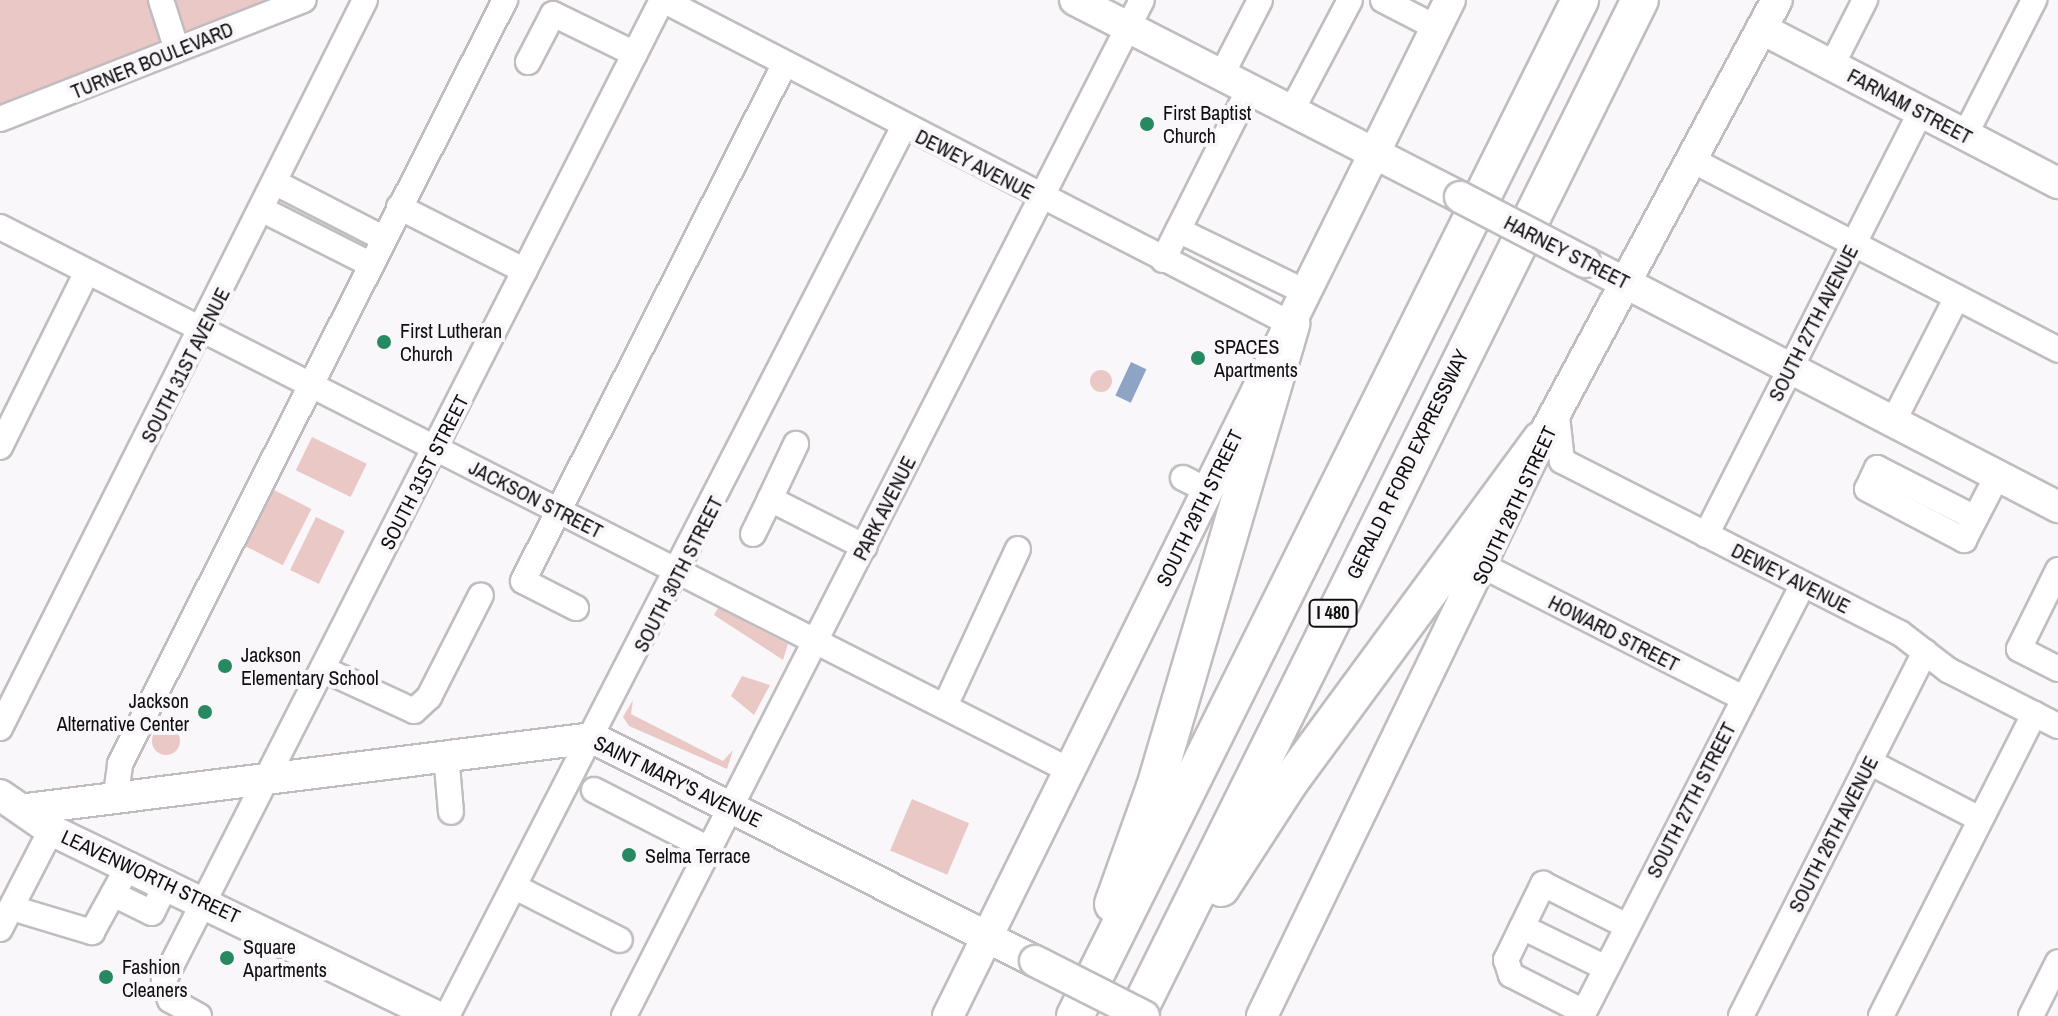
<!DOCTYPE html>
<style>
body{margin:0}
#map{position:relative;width:2058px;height:1016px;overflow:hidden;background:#faf7fb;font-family:"Archivo Narrow",sans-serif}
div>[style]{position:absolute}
.green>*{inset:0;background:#eac8c5;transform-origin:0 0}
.round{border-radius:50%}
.water>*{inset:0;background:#8ea4c4;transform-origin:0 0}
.roads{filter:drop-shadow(2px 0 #c0bcc0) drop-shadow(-2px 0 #c0bcc0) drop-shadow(0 2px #c0bcc0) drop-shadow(0 -2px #c0bcc0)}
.minor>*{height:24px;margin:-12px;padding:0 12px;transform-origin:12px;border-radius:12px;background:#fff}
.major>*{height:30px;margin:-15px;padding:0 15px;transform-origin:15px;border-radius:15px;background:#fff}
.highway>*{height:36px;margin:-18px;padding:0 18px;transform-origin:18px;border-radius:18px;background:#fff}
.bridges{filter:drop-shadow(2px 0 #c0bcc0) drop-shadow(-2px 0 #c0bcc0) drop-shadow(0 2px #c0bcc0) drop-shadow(0 -2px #c0bcc0)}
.major-bridge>*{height:30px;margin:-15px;padding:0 15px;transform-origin:15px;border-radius:15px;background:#fff}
.dots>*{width:22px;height:22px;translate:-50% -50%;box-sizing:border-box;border:4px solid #faf7fb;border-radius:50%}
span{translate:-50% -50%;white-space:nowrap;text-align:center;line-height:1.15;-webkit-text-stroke:8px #faf7fb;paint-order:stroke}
.shield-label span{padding:2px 6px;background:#faf7fb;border:2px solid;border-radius:6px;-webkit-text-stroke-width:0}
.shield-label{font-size:18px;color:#100f10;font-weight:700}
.street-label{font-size:20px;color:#100f10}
.poi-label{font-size:20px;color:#100f10}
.left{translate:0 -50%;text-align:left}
.right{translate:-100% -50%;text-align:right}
</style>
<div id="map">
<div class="green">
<i style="clip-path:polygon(0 0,267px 0,0 104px)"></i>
<i class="round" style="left:1090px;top:370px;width:22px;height:22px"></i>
<i style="left:312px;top:437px;width:61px;height:37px;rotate:26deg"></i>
<i style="left:274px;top:490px;width:42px;height:63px;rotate:27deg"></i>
<i style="left:316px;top:517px;width:32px;height:59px;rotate:26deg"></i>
<i style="clip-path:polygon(718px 608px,788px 644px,783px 660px,714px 615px)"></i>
<i style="clip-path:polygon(742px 676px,770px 685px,754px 715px,731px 696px)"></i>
<i style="clip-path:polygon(633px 700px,631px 714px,723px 761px,733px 750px,727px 769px,629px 726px,623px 717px)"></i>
<i class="round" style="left:152px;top:727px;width:28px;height:28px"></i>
<i style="left:912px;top:799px;width:62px;height:56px;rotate:23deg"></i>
</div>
<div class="water">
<i style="left:1131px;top:362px;width:17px;height:37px;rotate:25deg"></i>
</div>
<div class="roads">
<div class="minor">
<i style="left:161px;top:0;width:52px;rotate:72.3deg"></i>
<i style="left:663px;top:0;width:707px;rotate:27.29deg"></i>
<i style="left:1383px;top:0;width:61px;rotate:27.4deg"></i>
<i style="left:528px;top:62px;width:54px;rotate:-62.5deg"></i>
<i style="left:553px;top:14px;width:91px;rotate:26deg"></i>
<i style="left:1832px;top:65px;width:73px;rotate:-63.1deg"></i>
<i style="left:1221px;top:76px;width:85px;rotate:-62.8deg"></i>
<i style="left:1292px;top:110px;width:124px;rotate:-62.2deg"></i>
<i style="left:0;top:119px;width:326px;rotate:-21.4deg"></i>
<i style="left:1965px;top:135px;width:152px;rotate:-62.9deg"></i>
<i style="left:1694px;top:161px;width:410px;rotate:27.4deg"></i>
<i style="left:276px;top:183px;width:120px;rotate:27.2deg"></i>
<i style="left:399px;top:207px;width:141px;rotate:26.9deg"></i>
<i style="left:263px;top:210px;width:120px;rotate:26.8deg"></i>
<i style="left:0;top:227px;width:1201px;rotate:26.93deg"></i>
<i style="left:1178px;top:230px;width:144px;rotate:26deg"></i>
<i style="left:1163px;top:260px;width:191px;rotate:-63.3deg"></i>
<i style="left:1557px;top:416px;width:45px;rotate:83.7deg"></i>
<i style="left:1562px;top:461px;width:379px;rotate:27deg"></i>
<i style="left:1900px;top:633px;width:61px;rotate:37.6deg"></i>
<i style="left:1948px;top:670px;width:123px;rotate:27deg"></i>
<i style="left:1893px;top:422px;width:140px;rotate:-62.9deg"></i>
<i style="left:0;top:447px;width:195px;rotate:-63.6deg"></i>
<i style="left:1183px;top:478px;width:29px;rotate:27deg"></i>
<i style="left:770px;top:499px;width:61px;rotate:-64.7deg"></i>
<i style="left:1975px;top:518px;width:110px;rotate:-153deg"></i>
<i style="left:1877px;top:468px;width:23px;rotate:115deg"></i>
<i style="left:1867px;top:489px;width:110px;rotate:27.7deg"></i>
<i style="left:1964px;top:540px;width:72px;rotate:-62.7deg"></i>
<i style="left:753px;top:534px;width:39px;rotate:-64deg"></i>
<i style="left:770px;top:499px;width:106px;rotate:26.8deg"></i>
<i style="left:1706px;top:535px;width:475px;rotate:-63.1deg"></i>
<i style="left:1485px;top:567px;width:289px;rotate:26.9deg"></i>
<i style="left:2058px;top:570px;width:88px;rotate:116.3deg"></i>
<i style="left:2019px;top:649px;width:44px;rotate:27.1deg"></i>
<i style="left:576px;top:608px;width:59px;rotate:-153deg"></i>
<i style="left:523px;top:581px;width:576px;rotate:-63.17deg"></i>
<i style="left:323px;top:669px;width:100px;rotate:24.8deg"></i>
<i style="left:414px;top:711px;width:21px;rotate:-43deg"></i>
<i style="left:429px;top:697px;width:114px;rotate:-63deg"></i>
<i style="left:945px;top:706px;width:173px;rotate:-65.1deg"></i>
<i style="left:0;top:728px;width:814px;rotate:-63.37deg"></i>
<i style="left:446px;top:754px;width:58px;rotate:85.1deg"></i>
<i style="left:1869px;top:762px;width:125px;rotate:27.2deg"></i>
<i style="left:594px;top:790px;width:129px;rotate:27.2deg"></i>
<i style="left:115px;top:801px;width:37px;rotate:-82deg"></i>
<i style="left:120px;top:764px;width:856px;rotate:-63.26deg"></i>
<i style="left:517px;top:888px;width:115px;rotate:26.8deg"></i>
<i style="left:113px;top:894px;width:43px;rotate:26deg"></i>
<i style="left:152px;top:913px;width:34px;rotate:-64deg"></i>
<i style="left:12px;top:908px;width:84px;rotate:16.7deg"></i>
<i style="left:92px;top:932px;width:77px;rotate:-61.1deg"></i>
<i style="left:1522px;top:927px;width:93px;rotate:26deg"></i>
<i style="left:0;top:929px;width:111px;rotate:-62.7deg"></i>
<i style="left:1584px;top:1012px;width:82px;rotate:-153.1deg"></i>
<i style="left:1511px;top:975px;width:16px;rotate:-108deg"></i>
<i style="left:1506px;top:960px;width:85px;rotate:-64deg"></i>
<i style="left:1543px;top:884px;width:94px;rotate:26.6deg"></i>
<i style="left:199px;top:1016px;width:33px;rotate:-151deg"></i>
<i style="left:170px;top:1000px;width:21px;rotate:-107deg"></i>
<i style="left:164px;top:980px;width:1099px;rotate:-63.06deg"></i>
<i style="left:447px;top:1016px;width:998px;rotate:-62.82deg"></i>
<i style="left:624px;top:1016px;width:1140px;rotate:-62.99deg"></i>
<i style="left:1582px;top:1016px;width:485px;rotate:-62.9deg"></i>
<i style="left:1741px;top:1016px;width:408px;rotate:-63.2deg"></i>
<i style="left:1881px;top:1016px;width:339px;rotate:-63.1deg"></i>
<i style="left:2031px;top:1016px;width:60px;rotate:-63.4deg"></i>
</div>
<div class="major">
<i style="left:1075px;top:0;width:432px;rotate:27.1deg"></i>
<i style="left:1762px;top:29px;width:334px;rotate:27.5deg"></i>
<i style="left:1585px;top:262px;width:533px;rotate:27.38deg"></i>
<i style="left:0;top:795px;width:62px;rotate:34.5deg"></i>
<i style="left:51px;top:830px;width:427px;rotate:25.8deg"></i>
<i style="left:27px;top:809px;width:570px;rotate:-7.15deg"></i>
<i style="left:593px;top:738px;width:495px;rotate:26.8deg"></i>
<i style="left:948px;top:1016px;width:1133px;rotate:-63.71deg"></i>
<i style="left:1262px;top:1016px;width:640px;rotate:-64.16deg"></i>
<i style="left:1541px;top:440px;width:499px;rotate:-61.8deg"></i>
</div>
<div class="highway">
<i style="left:1221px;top:888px;width:129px;rotate:-57.1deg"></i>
<i style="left:1291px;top:780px;width:422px;rotate:-53.7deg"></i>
<i style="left:1113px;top:904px;width:124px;rotate:-70.3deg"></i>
<i style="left:1155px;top:787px;width:483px;rotate:-73.6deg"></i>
<i style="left:1075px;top:1016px;width:1135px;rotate:-63.57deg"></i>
<i style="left:1136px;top:1016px;width:1134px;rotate:-63.62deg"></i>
</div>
</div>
<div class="bridges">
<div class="major-bridge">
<i style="left:1460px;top:197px;width:141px;rotate:27.5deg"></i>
<i style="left:1035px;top:961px;width:122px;rotate:26.8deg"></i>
</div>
</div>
<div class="dots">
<i style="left:1147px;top:124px;background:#278962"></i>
<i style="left:384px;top:342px;background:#278962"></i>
<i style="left:1198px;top:358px;background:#278962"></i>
<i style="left:225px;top:666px;background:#278962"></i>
<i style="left:205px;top:712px;background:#278962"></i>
<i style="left:629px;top:855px;background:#278962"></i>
<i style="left:227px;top:958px;background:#278962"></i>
<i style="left:106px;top:977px;background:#278962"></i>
</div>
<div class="shield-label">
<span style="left:1333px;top:613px">I 480</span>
</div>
<div class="street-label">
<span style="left:152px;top:60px;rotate:-22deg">TURNER BOULEVARD</span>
<span style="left:1910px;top:106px;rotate:28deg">FARNAM STREET</span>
<span style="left:975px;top:164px;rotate:27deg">DEWEY AVENUE</span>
<span style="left:1567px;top:252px;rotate:27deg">HARNEY STREET</span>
<span style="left:1813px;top:323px;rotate:-63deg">SOUTH 27TH AVENUE</span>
<span style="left:185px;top:365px;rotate:-63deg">SOUTH 31ST AVENUE</span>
<span style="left:1407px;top:464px;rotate:-64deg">GERALD R FORD EXPRESSWAY</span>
<span style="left:424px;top:472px;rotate:-63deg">SOUTH 31ST STREET</span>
<span style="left:536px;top:499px;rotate:27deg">JACKSON STREET</span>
<span style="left:1514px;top:505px;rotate:-65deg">SOUTH 28TH STREET</span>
<span style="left:884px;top:508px;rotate:-63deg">PARK AVENUE</span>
<span style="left:1199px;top:508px;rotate:-64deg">SOUTH 29TH STREET</span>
<span style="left:678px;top:574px;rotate:-63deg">SOUTH 30TH STREET</span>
<span style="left:1791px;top:578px;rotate:27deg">DEWEY AVENUE</span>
<span style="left:1614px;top:633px;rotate:27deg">HOWARD STREET</span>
<span style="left:678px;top:781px;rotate:26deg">SAINT MARY'S AVENUE</span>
<span style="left:1691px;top:800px;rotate:-63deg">SOUTH 27TH STREET</span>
<span style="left:1833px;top:834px;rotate:-63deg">SOUTH 26TH AVENUE</span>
<span style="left:151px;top:876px;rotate:25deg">LEAVENWORTH STREET</span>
</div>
<div class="poi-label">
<span class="left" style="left:1163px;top:124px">First Baptist<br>Church</span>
<span class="left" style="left:400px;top:342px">First Lutheran<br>Church</span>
<span class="left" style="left:1214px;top:358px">SPACES<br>Apartments</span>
<span class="left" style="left:241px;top:666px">Jackson<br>Elementary School</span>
<span class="right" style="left:189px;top:712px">Jackson<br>Alternative Center</span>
<span class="left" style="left:645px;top:855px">Selma Terrace</span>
<span class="left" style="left:243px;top:958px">Square<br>Apartments</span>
<span class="left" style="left:122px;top:978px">Fashion<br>Cleaners</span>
</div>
</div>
